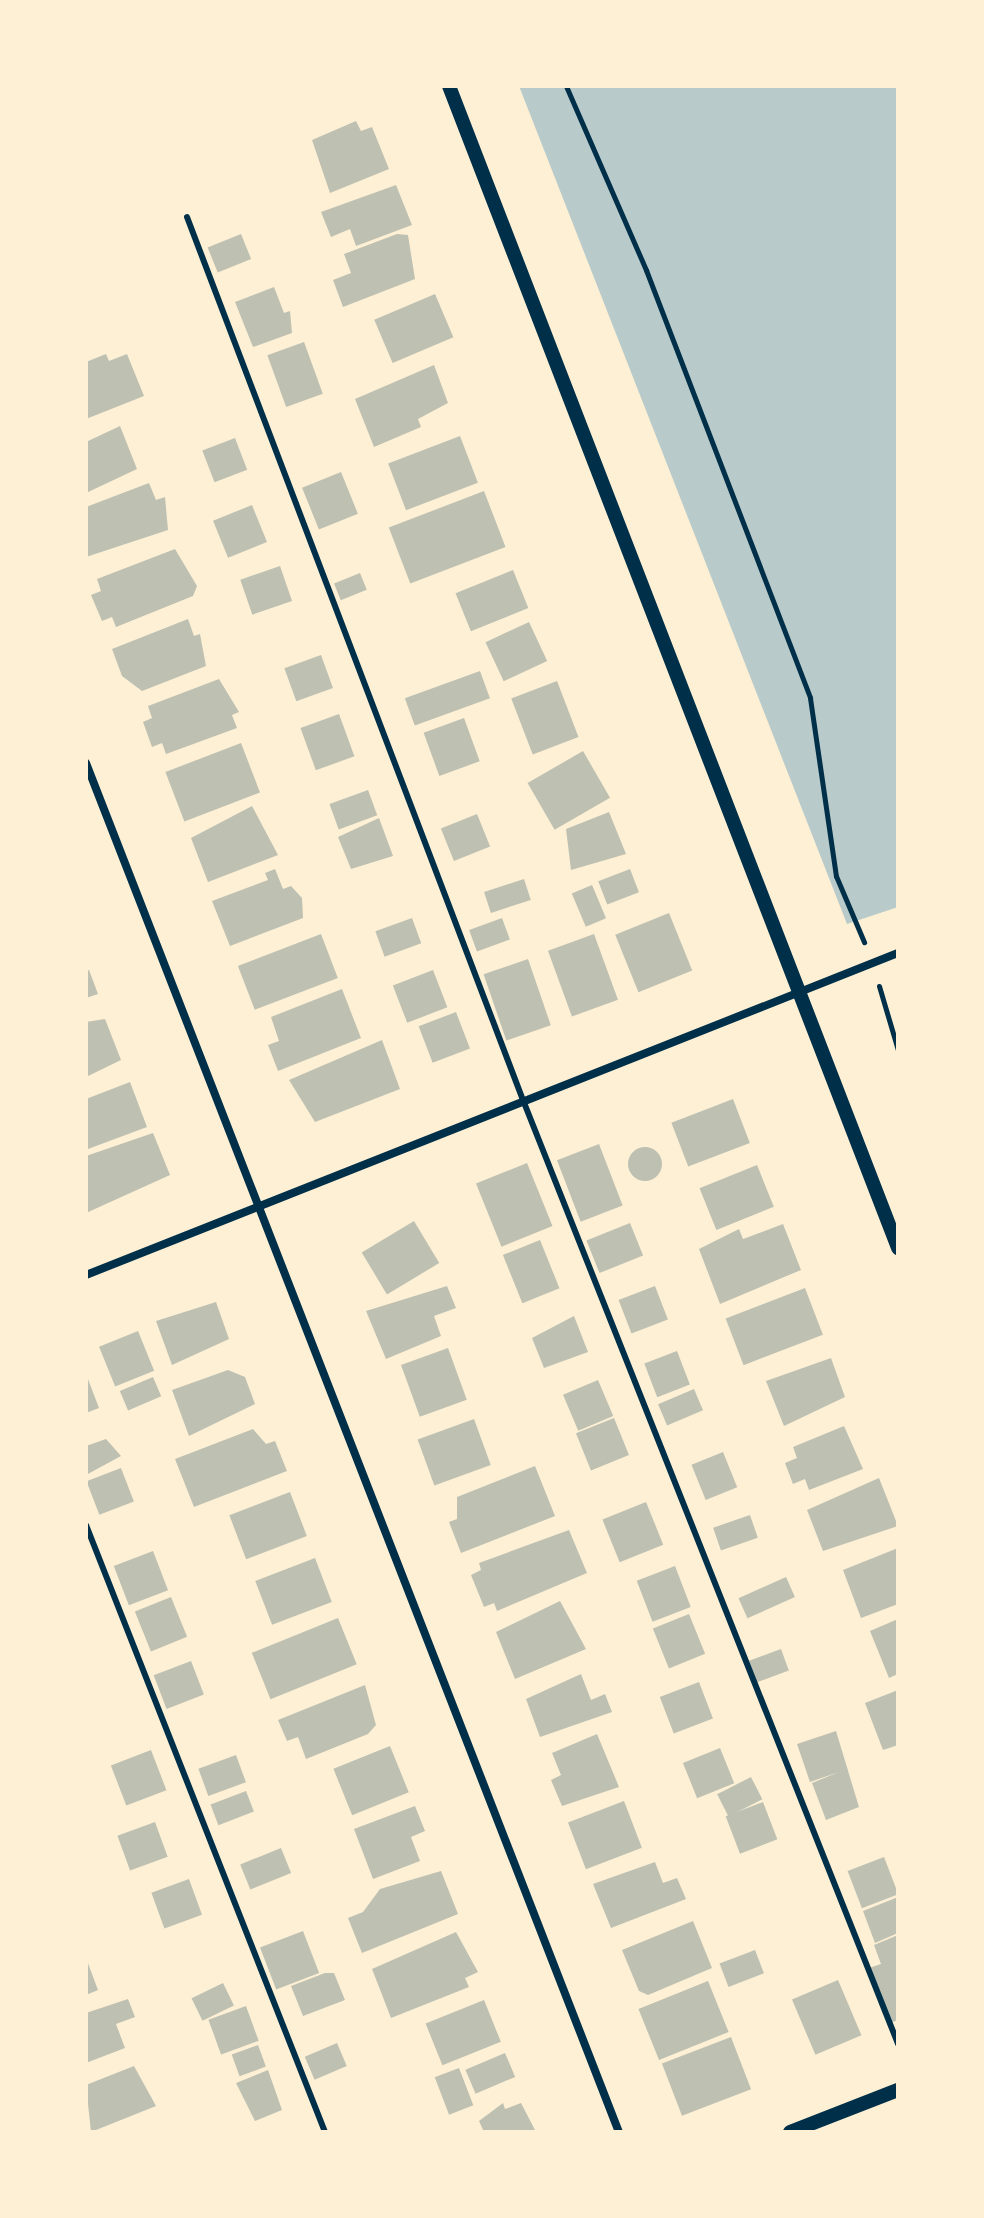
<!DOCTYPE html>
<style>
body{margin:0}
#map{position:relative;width:984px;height:2218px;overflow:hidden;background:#fdf0d5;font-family:Georgia,serif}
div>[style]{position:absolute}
.green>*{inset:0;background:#b9caca}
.building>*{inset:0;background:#bec0b2;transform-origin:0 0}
.round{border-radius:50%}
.path>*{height:5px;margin:-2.5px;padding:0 2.5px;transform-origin:2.5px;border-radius:2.5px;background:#003049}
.service>*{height:6px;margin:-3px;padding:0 3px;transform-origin:3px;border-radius:3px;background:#003049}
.minor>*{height:8px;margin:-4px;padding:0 4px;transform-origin:4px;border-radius:4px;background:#003049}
.tertiary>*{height:14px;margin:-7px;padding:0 7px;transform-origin:7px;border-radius:7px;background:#003049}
span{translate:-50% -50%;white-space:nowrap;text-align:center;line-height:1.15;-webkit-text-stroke:8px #fdf0d5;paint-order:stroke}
.frame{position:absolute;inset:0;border:88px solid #fdf0d5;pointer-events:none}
</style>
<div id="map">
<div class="green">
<i style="clip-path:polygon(519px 86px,898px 86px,898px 907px,847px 924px)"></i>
</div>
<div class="building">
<i style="clip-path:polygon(356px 121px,361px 131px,372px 127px,389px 169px,330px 193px,312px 140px)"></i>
<i style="clip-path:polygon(396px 185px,412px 225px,356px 246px,350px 229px,331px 237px,321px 212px)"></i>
<i style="left:241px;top:234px;width:27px;height:36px;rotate:68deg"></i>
<i style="clip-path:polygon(397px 234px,408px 235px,415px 279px,343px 307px,333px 280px,351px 273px,344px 254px)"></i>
<i style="clip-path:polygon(274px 287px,284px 313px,290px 311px,292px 333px,253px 347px,235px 302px)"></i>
<i style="left:435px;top:294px;width:47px;height:66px;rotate:67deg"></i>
<i style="left:304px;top:342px;width:55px;height:39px;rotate:70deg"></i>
<i style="clip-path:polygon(106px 354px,109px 361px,127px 354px,144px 396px,86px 419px,86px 362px)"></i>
<i style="clip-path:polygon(434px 365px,448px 403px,418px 419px,421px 427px,374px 447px,355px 399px)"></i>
<i style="clip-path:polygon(120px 426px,137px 469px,86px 493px,86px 442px)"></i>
<i style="left:460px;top:436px;width:50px;height:77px;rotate:69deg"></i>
<i style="left:235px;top:438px;width:34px;height:35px;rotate:69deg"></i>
<i style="left:341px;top:472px;width:45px;height:42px;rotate:68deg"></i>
<i style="clip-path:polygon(149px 483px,156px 500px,165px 497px,168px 530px,86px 557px,86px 507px)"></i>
<i style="left:484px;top:491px;width:60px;height:102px;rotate:69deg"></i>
<i style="left:252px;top:505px;width:40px;height:42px;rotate:68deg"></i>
<i style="clip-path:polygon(175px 549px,197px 586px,193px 596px,116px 627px,112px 617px,102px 621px,91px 595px,101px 591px,97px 579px)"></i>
<i style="left:280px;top:566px;width:37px;height:42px;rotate:71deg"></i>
<i style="left:513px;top:570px;width:41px;height:62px;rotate:68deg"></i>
<i style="left:360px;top:573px;width:18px;height:28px;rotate:68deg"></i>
<i style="clip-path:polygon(188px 619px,194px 636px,200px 634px,206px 666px,142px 691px,122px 676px,112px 649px)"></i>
<i style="left:529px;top:622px;width:43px;height:48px;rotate:65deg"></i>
<i style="left:321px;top:655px;width:35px;height:39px;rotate:70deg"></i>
<i style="left:480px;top:671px;width:29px;height:80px;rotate:70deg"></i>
<i style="clip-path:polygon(219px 679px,239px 712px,232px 715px,237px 728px,166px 754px,162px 743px,152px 747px,143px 722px,152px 718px,148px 706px)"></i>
<i style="left:557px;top:681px;width:60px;height:49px;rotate:69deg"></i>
<i style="left:339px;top:714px;width:45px;height:41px;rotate:70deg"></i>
<i style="left:464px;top:718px;width:46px;height:43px;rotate:70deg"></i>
<i style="left:241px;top:743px;width:53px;height:81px;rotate:69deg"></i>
<i style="left:583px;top:751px;width:54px;height:64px;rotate:60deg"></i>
<i style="left:368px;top:790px;width:27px;height:41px;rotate:70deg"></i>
<i style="clip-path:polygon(252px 806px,278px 855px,208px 882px,191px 838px)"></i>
<i style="clip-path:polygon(609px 812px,626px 854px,571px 870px,566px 829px)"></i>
<i style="left:477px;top:814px;width:35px;height:39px;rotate:68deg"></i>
<i style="clip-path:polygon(379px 818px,393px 856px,351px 869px,338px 837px)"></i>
<i style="clip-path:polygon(275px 869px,283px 889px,291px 886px,302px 898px,303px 918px,230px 946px,212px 901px,268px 880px,265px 873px)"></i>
<i style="left:630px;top:869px;width:25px;height:34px;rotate:69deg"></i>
<i style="left:524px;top:879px;width:22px;height:42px;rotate:72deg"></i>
<i style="left:592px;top:885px;width:36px;height:22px;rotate:67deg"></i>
<i style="left:669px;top:913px;width:62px;height:58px;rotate:68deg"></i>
<i style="left:412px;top:918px;width:27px;height:39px;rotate:70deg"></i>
<i style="left:502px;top:918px;width:23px;height:35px;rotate:70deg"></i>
<i style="left:321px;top:934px;width:47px;height:89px;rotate:69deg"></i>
<i style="left:594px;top:934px;width:70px;height:49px;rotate:70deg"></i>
<i style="left:528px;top:959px;width:70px;height:47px;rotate:71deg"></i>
<i style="clip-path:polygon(89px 970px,98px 994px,86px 998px,86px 971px)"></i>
<i style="left:433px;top:970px;width:40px;height:43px;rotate:69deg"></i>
<i style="clip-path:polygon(342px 989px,361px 1038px,278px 1071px,268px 1045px,279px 1041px,271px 1017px)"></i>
<i style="left:456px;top:1012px;width:39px;height:40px;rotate:69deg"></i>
<i style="clip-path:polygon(105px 1019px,121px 1060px,86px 1077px,86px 1022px)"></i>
<i style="clip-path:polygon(382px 1040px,400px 1089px,315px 1122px,289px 1080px)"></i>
<i style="clip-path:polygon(130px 1082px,147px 1127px,88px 1149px,86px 1099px)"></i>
<i style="left:733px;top:1099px;width:47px;height:66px;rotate:69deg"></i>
<i style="clip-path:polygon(153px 1133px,170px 1175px,86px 1213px,86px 1156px)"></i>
<i style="left:599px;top:1144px;width:66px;height:45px;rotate:69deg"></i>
<i class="round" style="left:628px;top:1147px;width:34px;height:34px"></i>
<i style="left:527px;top:1163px;width:68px;height:55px;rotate:68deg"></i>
<i style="left:757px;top:1165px;width:45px;height:62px;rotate:68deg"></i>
<i style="left:414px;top:1221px;width:49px;height:61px;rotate:59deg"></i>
<i style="left:630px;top:1223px;width:35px;height:47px;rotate:68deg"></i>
<i style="clip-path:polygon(783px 1224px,801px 1270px,720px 1304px,699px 1249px,739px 1229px,743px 1239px)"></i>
<i style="left:540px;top:1240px;width:52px;height:40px;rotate:68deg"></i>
<i style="clip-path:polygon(447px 1286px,456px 1308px,434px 1316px,441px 1336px,386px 1359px,366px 1311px)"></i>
<i style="left:655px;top:1286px;width:36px;height:39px;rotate:69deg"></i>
<i style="left:805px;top:1288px;width:50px;height:85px;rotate:69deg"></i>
<i style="clip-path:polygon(216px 1302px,229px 1339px,172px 1365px,156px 1321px)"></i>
<i style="clip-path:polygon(574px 1316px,588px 1352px,544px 1368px,532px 1338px)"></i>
<i style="left:138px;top:1331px;width:43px;height:42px;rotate:68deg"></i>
<i style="left:448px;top:1348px;width:55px;height:50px;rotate:70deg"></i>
<i style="left:677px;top:1351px;width:36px;height:35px;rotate:69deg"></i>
<i style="clip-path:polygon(831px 1358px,845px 1397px,784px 1426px,766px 1381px)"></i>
<i style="clip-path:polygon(228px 1370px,245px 1377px,255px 1404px,189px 1436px,172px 1390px)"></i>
<i style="clip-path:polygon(86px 1374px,99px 1408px,86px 1413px)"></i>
<i style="left:153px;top:1377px;width:21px;height:36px;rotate:67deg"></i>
<i style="left:598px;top:1380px;width:39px;height:38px;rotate:67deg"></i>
<i style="left:694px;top:1389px;width:23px;height:39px;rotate:67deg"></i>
<i style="left:614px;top:1418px;width:40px;height:41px;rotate:68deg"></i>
<i style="left:474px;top:1419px;width:49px;height:60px;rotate:70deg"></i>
<i style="clip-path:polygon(844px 1426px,863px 1469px,809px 1490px,805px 1479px,793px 1484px,785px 1463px,797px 1458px,793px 1447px)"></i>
<i style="clip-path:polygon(253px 1429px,266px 1444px,275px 1441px,287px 1471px,194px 1507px,175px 1459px)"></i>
<i style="clip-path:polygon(106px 1439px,121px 1456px,86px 1475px,86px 1446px)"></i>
<i style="left:723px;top:1452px;width:38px;height:34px;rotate:68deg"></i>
<i style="clip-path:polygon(535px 1466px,555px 1516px,461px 1553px,449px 1522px,457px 1519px,457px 1497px)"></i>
<i style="left:121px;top:1468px;width:36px;height:37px;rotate:69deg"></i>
<i style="clip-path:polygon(879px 1478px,898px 1526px,823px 1551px,807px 1510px)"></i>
<i style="left:290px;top:1492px;width:47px;height:65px;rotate:69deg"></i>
<i style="left:646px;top:1502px;width:46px;height:47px;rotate:68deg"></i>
<i style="left:750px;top:1515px;width:24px;height:39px;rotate:71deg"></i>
<i style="clip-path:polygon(569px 1530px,587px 1573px,497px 1611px,494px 1603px,484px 1607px,471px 1575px,481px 1570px,479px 1563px)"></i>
<i style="clip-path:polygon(898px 1548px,898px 1604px,861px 1618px,843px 1570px)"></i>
<i style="left:153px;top:1551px;width:42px;height:42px;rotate:69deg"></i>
<i style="left:315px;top:1558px;width:47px;height:64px;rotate:69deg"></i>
<i style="left:675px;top:1566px;width:44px;height:41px;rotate:69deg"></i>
<i style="left:786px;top:1577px;width:22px;height:52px;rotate:66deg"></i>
<i style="left:171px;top:1597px;width:43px;height:39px;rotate:68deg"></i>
<i style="clip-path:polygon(560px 1601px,586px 1649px,515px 1679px,496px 1632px)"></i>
<i style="left:689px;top:1614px;width:43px;height:39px;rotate:68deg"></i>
<i style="left:338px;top:1618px;width:50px;height:93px;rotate:68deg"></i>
<i style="clip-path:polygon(898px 1619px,898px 1674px,889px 1678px,870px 1631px)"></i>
<i style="left:781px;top:1649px;width:23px;height:34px;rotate:70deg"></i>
<i style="left:191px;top:1661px;width:36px;height:40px;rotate:69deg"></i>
<i style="clip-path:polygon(581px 1674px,591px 1700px,605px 1694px,612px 1712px,540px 1737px,526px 1699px)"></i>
<i style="left:699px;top:1682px;width:39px;height:42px;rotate:69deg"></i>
<i style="clip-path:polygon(365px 1685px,376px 1725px,368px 1734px,306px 1759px,298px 1737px,287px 1741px,278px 1720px)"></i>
<i style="clip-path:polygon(898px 1690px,898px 1745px,883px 1750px,865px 1703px)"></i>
<i style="clip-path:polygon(836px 1731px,859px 1807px,826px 1820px,812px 1783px,839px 1772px,810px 1782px,797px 1744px)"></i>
<i style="clip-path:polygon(597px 1734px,619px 1787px,562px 1806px,551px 1780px,561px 1775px,552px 1753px)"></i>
<i style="left:390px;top:1746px;width:50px;height:61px;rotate:68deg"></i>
<i style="left:720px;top:1748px;width:38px;height:40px;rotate:68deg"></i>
<i style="left:151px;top:1750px;width:43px;height:43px;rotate:69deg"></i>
<i style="left:236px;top:1755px;width:29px;height:40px;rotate:70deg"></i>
<i style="left:751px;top:1777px;width:25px;height:38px;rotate:63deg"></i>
<i style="left:246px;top:1791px;width:22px;height:38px;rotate:69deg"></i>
<i style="left:624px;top:1801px;width:50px;height:60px;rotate:69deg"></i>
<i style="left:763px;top:1802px;width:40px;height:40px;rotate:69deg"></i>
<i style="clip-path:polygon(415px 1806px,425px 1831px,411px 1837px,420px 1861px,373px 1879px,354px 1829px)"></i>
<i style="left:155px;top:1822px;width:37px;height:40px;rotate:70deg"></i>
<i style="left:281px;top:1848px;width:27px;height:44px;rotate:68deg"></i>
<i style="left:884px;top:1857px;width:40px;height:39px;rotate:69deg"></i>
<i style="clip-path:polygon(655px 1862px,663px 1883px,677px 1878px,686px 1899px,611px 1928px,593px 1884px)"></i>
<i style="clip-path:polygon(441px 1871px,458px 1914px,362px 1953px,348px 1918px,363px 1912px,380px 1889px)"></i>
<i style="left:189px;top:1879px;width:38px;height:40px;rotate:70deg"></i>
<i style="clip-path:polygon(898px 1897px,898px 1933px,875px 1943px,863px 1911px)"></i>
<i style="clip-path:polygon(693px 1921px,712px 1968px,648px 1995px,639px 1991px,622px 1950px)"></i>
<i style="left:303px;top:1931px;width:45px;height:46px;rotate:69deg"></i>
<i style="clip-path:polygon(456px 1932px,478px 1972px,465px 1978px,469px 1987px,391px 2018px,372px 1969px)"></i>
<i style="clip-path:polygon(898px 1935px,898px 2020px,890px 2023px,869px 1968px,881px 1964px,874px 1945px)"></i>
<i style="left:755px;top:1950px;width:25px;height:38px;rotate:69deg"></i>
<i style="clip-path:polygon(86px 1958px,98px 1990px,86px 1995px)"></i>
<i style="clip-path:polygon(325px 1973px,334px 1973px,345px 2000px,303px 2016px,291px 1986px)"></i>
<i style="left:838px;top:1980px;width:60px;height:50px;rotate:67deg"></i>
<i style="left:708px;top:1981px;width:55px;height:75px;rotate:68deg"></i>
<i style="left:223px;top:1983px;width:25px;height:35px;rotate:64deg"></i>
<i style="clip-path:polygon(128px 1999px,135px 2017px,116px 2024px,125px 2048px,86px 2063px,86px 2013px)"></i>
<i style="left:484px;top:2000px;width:45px;height:63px;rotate:68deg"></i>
<i style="left:246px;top:2006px;width:37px;height:40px;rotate:70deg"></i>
<i style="left:731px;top:2037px;width:56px;height:74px;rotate:69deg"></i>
<i style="left:337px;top:2043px;width:25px;height:35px;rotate:67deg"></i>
<i style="left:258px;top:2045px;width:23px;height:28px;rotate:70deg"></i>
<i style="left:505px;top:2053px;width:26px;height:43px;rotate:67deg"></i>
<i style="clip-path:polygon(134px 2066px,156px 2106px,91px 2132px,86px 2085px)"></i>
<i style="left:459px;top:2068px;width:40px;height:26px;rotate:69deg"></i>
<i style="clip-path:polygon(268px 2070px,282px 2110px,255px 2121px,236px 2083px)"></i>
<i style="clip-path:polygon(503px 2103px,505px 2109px,521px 2103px,536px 2132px,484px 2132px,479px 2121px)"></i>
</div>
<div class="path">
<i style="left:566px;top:86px;width:201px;rotate:66.5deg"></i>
<i style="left:646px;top:270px;width:458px;rotate:69deg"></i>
<i style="left:810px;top:698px;width:180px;rotate:81.7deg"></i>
<i style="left:836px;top:876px;width:72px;rotate:67deg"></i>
<i style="left:879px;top:986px;width:67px;rotate:73.5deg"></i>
</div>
<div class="service">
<i style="left:187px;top:217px;width:945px;rotate:69.17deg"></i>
<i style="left:523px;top:1100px;width:1016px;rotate:68.33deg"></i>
<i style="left:86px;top:1525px;width:652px;rotate:68.51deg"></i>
</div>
<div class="minor">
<i style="left:86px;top:763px;width:1469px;rotate:68.73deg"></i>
<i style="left:86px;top:1275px;width:874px;rotate:-21.63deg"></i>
</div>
<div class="tertiary">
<i style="left:449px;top:86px;width:1246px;rotate:68.87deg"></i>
<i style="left:790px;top:2132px;width:116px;rotate:-21.3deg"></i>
</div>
<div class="frame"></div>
</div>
